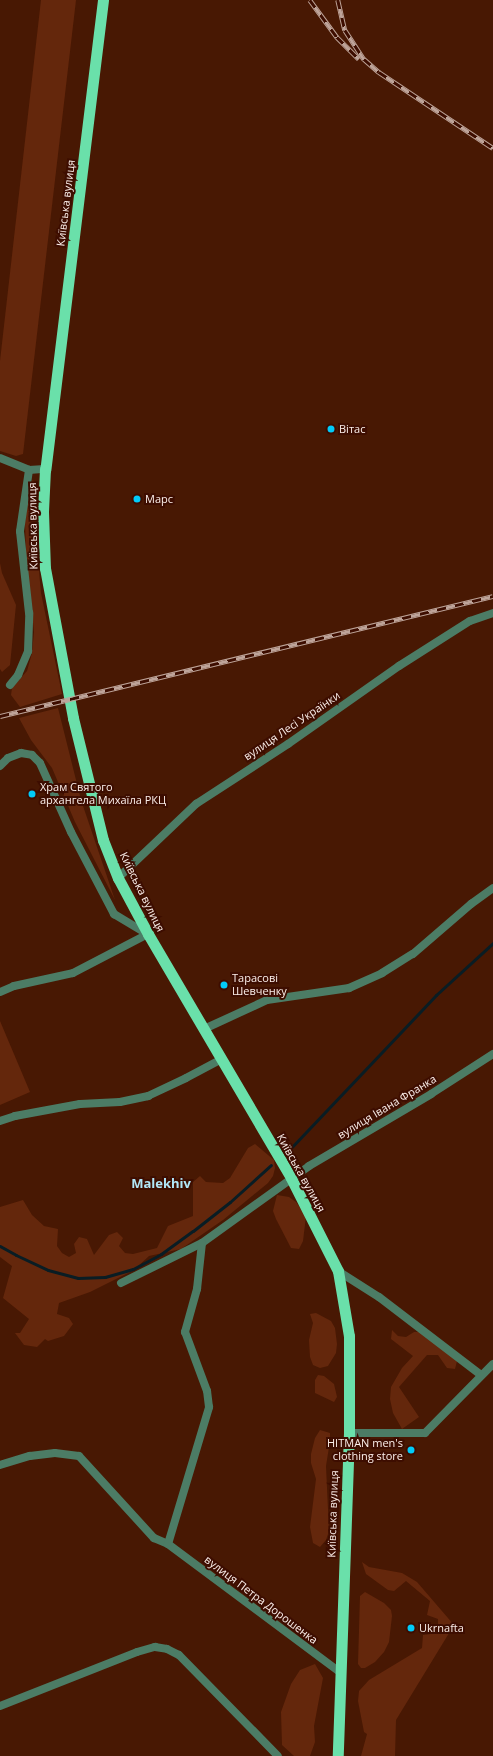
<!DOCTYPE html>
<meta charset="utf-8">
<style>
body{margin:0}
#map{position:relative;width:493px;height:1756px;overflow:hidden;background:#481803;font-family:"Open Sans",sans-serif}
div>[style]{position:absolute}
.green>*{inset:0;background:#64270c}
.stream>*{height:3px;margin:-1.5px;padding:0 1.5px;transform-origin:1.5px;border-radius:1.5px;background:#091d24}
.minor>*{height:8px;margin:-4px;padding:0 4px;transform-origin:4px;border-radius:4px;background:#4c7c65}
.trunk>*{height:11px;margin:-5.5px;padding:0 5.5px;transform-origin:5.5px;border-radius:5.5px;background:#6ae0aa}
.rail>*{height:4.5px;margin-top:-2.25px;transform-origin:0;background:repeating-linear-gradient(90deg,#3d0d00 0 9px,#bea49a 0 18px);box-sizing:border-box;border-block:1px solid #bea49a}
.dots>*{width:11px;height:11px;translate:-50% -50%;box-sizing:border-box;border:2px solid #3d0d00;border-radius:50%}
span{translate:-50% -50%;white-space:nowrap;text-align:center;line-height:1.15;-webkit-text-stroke:4px #3d0d00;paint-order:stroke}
.street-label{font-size:11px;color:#fcefea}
.poi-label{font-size:11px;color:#fcefea}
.left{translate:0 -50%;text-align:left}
.right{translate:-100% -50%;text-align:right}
.quarter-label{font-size:13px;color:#b0e5f8;font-weight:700}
</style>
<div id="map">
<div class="green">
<i style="clip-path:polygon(41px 0,76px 0,23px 454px,16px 456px,0 451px,0 361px)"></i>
<i style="clip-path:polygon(33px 480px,36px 486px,37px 549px,41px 593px,62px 694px,20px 707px,11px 695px,12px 688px,27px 671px,32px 653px,34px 632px,26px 555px,25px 522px,30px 483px)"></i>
<i style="clip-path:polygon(0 563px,2px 573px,16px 605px,10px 665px,2px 672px,0 669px)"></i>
<i style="clip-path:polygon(58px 708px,81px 800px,115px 900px,75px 822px,52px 768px,31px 740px,19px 718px)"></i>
<i style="clip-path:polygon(0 1021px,30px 1092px,0 1105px)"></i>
<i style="clip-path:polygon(255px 1144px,274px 1160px,275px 1168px,273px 1176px,268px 1183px,223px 1220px,181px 1249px,149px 1256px,134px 1270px,90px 1292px,59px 1303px,57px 1314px,69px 1318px,73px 1324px,64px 1336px,48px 1341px,45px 1339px,37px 1347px,24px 1345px,15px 1333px,20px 1333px,29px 1319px,3px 1298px,12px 1266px,0 1257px,0 1207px,23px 1200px,32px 1215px,44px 1226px,58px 1229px,57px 1246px,62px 1253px,69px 1257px,76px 1253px,74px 1244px,79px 1237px,87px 1239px,94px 1255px,109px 1235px,117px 1232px,123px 1238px,119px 1246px,125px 1253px,133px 1254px,157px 1248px,168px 1226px,193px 1216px,193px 1182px,200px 1176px,206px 1182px,223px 1183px,230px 1178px,248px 1148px)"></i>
<i style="clip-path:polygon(277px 1195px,289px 1197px,296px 1202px,306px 1216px,303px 1241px,299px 1249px,291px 1248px,276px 1219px,273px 1211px)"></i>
<i style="clip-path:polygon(316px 1313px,331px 1321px,335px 1328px,337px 1344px,336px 1353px,328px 1366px,320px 1368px,313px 1365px,310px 1357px,309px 1340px,313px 1323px,310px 1314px)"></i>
<i style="clip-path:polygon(392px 1330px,398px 1336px,406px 1337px,414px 1332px,422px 1332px,457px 1361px,455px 1369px,447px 1368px,438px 1355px,427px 1355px,399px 1387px,419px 1417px,402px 1429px,393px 1413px,390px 1399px,391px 1387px,402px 1368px,413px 1356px,391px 1339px)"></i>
<i style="clip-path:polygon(318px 1375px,324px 1376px,334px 1384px,337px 1397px,334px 1402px,315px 1393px,315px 1380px)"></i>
<i style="clip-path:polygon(320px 1430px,330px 1433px,330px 1441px,326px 1466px,329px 1531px,326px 1540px,320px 1547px,313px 1543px,310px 1527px,316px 1479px,311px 1463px,311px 1454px,315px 1438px)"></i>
<i style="clip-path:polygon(362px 1562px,369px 1567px,402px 1573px,417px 1582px,454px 1625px,396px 1720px,395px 1756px,361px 1756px,367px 1734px,364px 1732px,358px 1701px,359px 1691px,369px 1680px,422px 1648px,423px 1635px,438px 1633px,438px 1619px,427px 1615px,430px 1601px,406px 1581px,394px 1591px,388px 1590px,366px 1574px)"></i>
<i style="clip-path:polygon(365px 1592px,384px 1603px,391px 1610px,392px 1616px,389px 1642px,384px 1652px,375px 1662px,365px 1668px,361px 1668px,358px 1664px,360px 1596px)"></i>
<i style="clip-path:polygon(315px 1664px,323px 1678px,314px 1726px,315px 1742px,310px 1756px,294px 1756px,282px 1745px,281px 1712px,291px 1684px,300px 1670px)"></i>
</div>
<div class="stream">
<i style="left:289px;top:1150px;width:214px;rotate:-46.5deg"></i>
<i style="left:436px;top:995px;width:77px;rotate:-42.4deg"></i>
<i style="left:0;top:1246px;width:18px;rotate:29deg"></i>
<i style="left:16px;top:1255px;width:35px;rotate:25deg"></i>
<i style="left:48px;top:1270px;width:31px;rotate:15deg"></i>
<i style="left:78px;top:1278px;width:27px;rotate:-2deg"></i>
<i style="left:105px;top:1277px;width:29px;rotate:-16deg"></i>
<i style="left:133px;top:1269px;width:32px;rotate:-28deg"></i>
<i style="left:161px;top:1254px;width:39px;rotate:-36deg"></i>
<i style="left:193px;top:1231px;width:47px;rotate:-38.1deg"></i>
<i style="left:230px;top:1202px;width:55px;rotate:-42.1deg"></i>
</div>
<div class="minor">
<i style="left:0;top:458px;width:31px;rotate:22deg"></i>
<i style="left:29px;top:470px;width:16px;rotate:-4deg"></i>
<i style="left:10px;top:685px;width:13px;rotate:-51deg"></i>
<i style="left:18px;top:675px;width:26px;rotate:-67deg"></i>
<i style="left:28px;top:651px;width:38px;rotate:-88deg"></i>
<i style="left:29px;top:613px;width:82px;rotate:-96.3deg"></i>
<i style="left:20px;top:531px;width:62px;rotate:-81.6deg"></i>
<i style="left:0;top:766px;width:11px;rotate:-45deg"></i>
<i style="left:8px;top:758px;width:14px;rotate:-21deg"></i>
<i style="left:21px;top:753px;width:11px;rotate:10deg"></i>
<i style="left:32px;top:755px;width:11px;rotate:45deg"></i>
<i style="left:40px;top:763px;width:76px;rotate:65.8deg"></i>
<i style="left:71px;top:832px;width:93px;rotate:62.3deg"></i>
<i style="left:114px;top:914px;width:39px;rotate:31deg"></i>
<i style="left:118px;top:878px;width:108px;rotate:-43.5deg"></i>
<i style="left:196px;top:804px;width:110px;rotate:-33.1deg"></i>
<i style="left:288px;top:744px;width:136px;rotate:-35.1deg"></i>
<i style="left:399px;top:666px;width:84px;rotate:-32.4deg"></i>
<i style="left:470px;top:621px;width:24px;rotate:-19deg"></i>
<i style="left:0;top:992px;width:15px;rotate:-23deg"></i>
<i style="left:14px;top:986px;width:60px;rotate:-12.4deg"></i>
<i style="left:73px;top:973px;width:85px;rotate:-27.5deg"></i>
<i style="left:204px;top:1029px;width:69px;rotate:-24.7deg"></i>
<i style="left:267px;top:1000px;width:83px;rotate:-8.3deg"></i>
<i style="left:349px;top:988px;width:36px;rotate:-24deg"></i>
<i style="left:382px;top:973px;width:36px;rotate:-32deg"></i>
<i style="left:413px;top:954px;width:77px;rotate:-40.8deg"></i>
<i style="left:471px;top:904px;width:27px;rotate:-36deg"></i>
<i style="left:0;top:1121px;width:16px;rotate:-18deg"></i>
<i style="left:15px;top:1116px;width:66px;rotate:-10.5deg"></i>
<i style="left:80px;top:1104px;width:40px;rotate:-2.9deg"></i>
<i style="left:120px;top:1102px;width:29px;rotate:-12deg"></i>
<i style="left:148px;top:1096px;width:42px;rotate:-25.3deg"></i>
<i style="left:186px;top:1078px;width:40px;rotate:-28deg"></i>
<i style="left:338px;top:1271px;width:49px;rotate:32.4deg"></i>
<i style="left:379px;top:1297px;width:128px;rotate:37.4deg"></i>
<i style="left:121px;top:1283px;width:90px;rotate:-26.3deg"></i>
<i style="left:202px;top:1243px;width:132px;rotate:-35.7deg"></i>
<i style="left:309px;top:1166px;width:142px;rotate:-30.5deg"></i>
<i style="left:431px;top:1094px;width:74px;rotate:-32.8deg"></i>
<i style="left:349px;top:1433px;width:76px"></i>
<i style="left:425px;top:1433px;width:97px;rotate:-45.4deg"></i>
<i style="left:0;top:1465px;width:31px;rotate:-17deg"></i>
<i style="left:30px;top:1456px;width:25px;rotate:-7deg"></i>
<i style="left:55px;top:1453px;width:24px;rotate:7deg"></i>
<i style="left:79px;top:1456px;width:111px;rotate:47.6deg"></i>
<i style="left:154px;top:1538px;width:15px;rotate:23deg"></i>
<i style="left:168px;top:1544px;width:216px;rotate:36.7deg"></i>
<i style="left:168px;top:1544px;width:143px;rotate:-73.3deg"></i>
<i style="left:209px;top:1407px;width:16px;rotate:-97deg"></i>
<i style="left:207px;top:1391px;width:63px;rotate:-110.4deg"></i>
<i style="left:185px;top:1332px;width:45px;rotate:-74.4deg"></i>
<i style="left:197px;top:1289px;width:46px;rotate:-83.8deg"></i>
<i style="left:0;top:1706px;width:147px;rotate:-21.5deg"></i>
<i style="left:137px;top:1652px;width:19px;rotate:-16deg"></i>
<i style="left:155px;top:1647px;width:12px;rotate:9deg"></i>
<i style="left:167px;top:1649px;width:13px;rotate:27deg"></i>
<i style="left:179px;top:1655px;width:141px;rotate:45.6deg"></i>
</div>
<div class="trunk">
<i style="left:103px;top:0;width:473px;rotate:97deg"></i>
<i style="left:45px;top:469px;width:43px;rotate:92.7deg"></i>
<i style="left:43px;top:512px;width:56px;rotate:88deg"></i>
<i style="left:45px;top:568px;width:153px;rotate:79.4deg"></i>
<i style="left:73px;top:718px;width:126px;rotate:76.2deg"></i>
<i style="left:103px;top:840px;width:41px;rotate:68.5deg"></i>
<i style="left:118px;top:878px;width:64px;rotate:61.8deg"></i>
<i style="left:148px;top:934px;width:283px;rotate:59.6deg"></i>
<i style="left:291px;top:1178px;width:104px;rotate:63.2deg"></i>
<i style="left:338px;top:1271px;width:66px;rotate:80.4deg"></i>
<i style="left:349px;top:1336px;width:97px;rotate:90deg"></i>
<i style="left:349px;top:1433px;width:323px;rotate:92deg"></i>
</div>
<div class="rail">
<i style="left:310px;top:0;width:46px;rotate:53.9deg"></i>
<i style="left:337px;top:37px;width:31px;rotate:45deg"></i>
<i style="left:338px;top:0;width:31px;rotate:77deg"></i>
<i style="left:345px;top:30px;width:35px;rotate:57deg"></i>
<i style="left:364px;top:59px;width:20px;rotate:41deg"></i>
<i style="left:379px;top:72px;width:137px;rotate:33.7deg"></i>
<i style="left:0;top:716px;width:507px;rotate:-13.68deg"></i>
</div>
<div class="dots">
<i style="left:331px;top:429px;background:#01cbf9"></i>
<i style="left:137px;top:499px;background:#01cbf9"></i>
<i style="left:32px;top:794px;background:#01cbf9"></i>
<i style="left:224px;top:985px;background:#01cbf9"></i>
<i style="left:411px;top:1450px;background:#01cbf9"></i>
<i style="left:411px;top:1628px;background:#01cbf9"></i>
</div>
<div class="street-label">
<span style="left:66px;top:203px;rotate:-83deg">Київська вулиця</span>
<span style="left:33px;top:526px;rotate:-91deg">Київська вулиця</span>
<span style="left:292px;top:726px;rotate:-34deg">вулиця Лесі Українки</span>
<span style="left:142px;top:892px;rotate:64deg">Київська вулиця</span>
<span style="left:387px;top:1107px;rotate:-31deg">вулиця Івана Франка</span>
<span style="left:301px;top:1173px;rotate:61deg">Київська вулиця</span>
<span style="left:333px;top:1514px;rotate:-88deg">Київська вулиця</span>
<span style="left:261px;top:1600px;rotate:37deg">вулиця Петра Дорошенка</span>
</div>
<div class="poi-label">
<span class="left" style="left:339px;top:429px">Вітас</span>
<span class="left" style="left:145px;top:499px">Марс</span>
<span class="left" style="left:40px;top:794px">Храм Святого<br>архангела Михаїла РКЦ</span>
<span class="left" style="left:232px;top:985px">Тарасові<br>Шевченку</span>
<span class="right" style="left:403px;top:1450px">HITMAN men's<br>clothing store</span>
<span class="left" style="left:419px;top:1628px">Ukrnafta</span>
</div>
<div class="quarter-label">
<span style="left:161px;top:1183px">Malekhiv</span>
</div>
</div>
